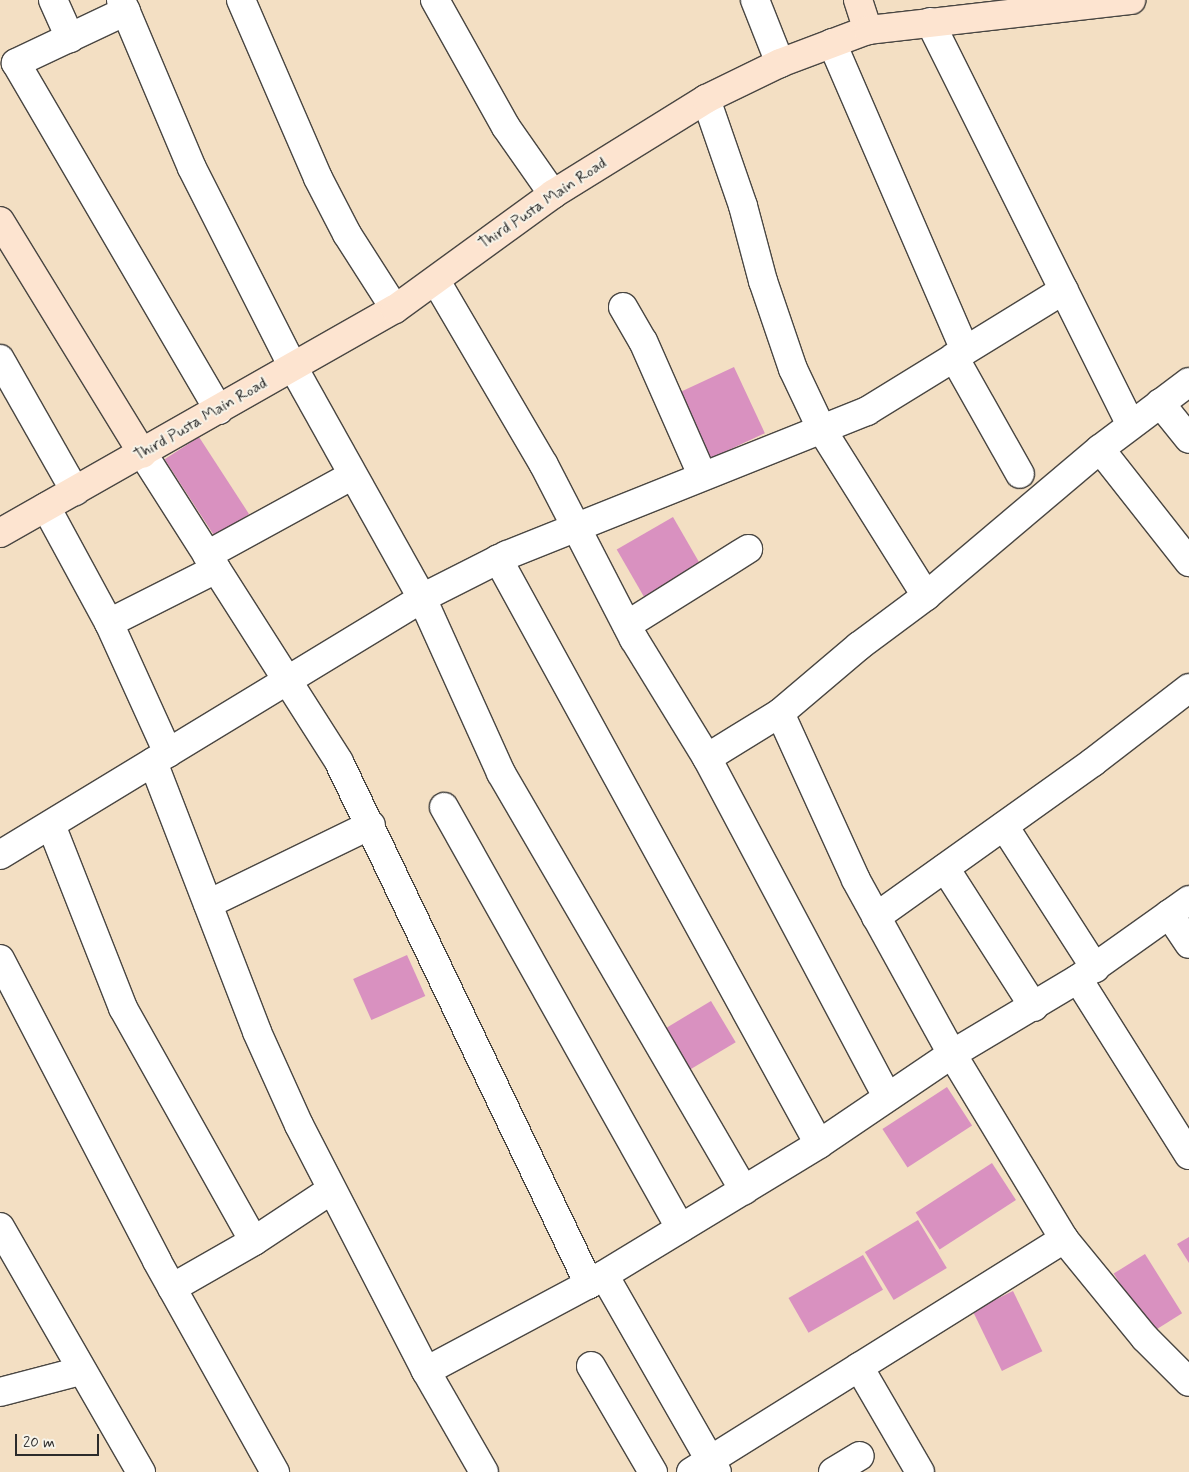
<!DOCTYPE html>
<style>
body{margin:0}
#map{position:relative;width:1189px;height:1472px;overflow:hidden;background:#f3dfc3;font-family:Mynerve,sans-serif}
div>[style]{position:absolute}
.building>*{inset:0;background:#d991c0;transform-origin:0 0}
.roads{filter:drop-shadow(1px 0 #494642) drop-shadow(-1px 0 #494642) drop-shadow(0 1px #494642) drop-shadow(0 -1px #494642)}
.street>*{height:28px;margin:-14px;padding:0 14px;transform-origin:14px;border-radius:14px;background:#fff}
.secondary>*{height:28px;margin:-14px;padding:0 14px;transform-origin:14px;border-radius:14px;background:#fde4d0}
span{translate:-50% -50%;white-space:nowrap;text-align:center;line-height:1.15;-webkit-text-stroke:4px #f7f3e8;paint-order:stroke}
.street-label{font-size:16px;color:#2b2b2b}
.scale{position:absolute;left:15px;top:1434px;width:84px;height:22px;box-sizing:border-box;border:2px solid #2b2b2b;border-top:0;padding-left:6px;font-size:15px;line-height:18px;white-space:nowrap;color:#2b2b2b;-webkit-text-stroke:4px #f7f3e8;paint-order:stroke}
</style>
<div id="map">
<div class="building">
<i style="left:734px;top:367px;width:73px;height:64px;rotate:65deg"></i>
<i style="left:199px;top:437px;width:92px;height:41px;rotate:57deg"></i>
<i style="left:673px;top:517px;width:58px;height:65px;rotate:60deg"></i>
<i style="left:407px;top:955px;width:45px;height:59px;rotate:66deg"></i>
<i style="left:711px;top:1001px;width:48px;height:61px;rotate:59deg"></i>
<i style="left:947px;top:1087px;width:46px;height:77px;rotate:57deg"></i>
<i style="left:992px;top:1163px;width:44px;height:91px;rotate:57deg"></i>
<i style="left:918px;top:1220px;width:56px;height:62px;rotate:59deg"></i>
<i style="clip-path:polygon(1189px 1237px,1189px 1263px,1177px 1244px)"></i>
<i style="left:1145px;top:1254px;width:70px;height:37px;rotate:58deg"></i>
<i style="left:863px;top:1255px;width:40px;height:86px;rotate:60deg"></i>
<i style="left:1013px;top:1291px;width:67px;height:45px;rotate:64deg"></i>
</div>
<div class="roads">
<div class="street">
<i style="left:53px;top:0;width:42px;rotate:65.9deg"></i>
<i style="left:121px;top:0;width:182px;rotate:67.1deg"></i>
<i style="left:192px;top:168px;width:223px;rotate:63.1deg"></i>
<i style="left:293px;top:367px;width:265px;rotate:60.8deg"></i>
<i style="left:422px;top:598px;width:192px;rotate:65.7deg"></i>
<i style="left:501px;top:773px;width:483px;rotate:59.8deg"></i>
<i style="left:241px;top:0;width:194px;rotate:66.6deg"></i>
<i style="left:318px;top:178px;width:63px;rotate:62.6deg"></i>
<i style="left:347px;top:234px;width:89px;rotate:57.4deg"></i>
<i style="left:435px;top:0;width:145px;rotate:60.8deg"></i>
<i style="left:506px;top:127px;width:82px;rotate:55deg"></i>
<i style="left:755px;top:0;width:68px;rotate:68.4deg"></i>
<i style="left:126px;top:11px;width:122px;rotate:154.7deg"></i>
<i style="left:16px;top:63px;width:402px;rotate:59.7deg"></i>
<i style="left:930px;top:22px;width:450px;rotate:63.5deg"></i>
<i style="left:832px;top:43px;width:335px;rotate:66.6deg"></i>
<i style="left:706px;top:99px;width:113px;rotate:70.9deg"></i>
<i style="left:743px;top:206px;width:78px;rotate:75.1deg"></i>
<i style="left:763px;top:281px;width:93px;rotate:71.2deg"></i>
<i style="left:793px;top:369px;width:68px;rotate:64.6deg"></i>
<i style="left:822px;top:430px;width:196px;rotate:57.9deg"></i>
<i style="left:436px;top:281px;width:213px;rotate:59.6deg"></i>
<i style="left:544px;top:465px;width:196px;rotate:62.7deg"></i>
<i style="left:634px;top:639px;width:140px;rotate:58.5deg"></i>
<i style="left:707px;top:758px;width:384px;rotate:62deg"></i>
<i style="left:623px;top:307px;width:39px;rotate:60deg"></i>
<i style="left:643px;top:341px;width:146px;rotate:66.2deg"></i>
<i style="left:954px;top:357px;width:134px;rotate:60.6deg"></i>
<i style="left:0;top:359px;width:152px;rotate:60.4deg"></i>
<i style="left:1160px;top:403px;width:46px;rotate:51.1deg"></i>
<i style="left:1100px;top:449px;width:144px;rotate:51.8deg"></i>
<i style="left:143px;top:454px;width:365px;rotate:57.5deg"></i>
<i style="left:339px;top:762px;width:579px;rotate:64.41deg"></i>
<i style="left:46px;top:507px;width:132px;rotate:61.5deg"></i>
<i style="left:207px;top:555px;width:166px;rotate:-28.7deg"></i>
<i style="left:498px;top:559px;width:667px;rotate:61.25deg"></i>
<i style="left:627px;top:625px;width:143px;rotate:-32.1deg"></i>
<i style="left:780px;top:713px;width:183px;rotate:65.5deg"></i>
<i style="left:856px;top:880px;width:199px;rotate:61.1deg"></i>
<i style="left:952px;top:1054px;width:216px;rotate:58.8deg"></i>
<i style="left:1064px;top:1239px;width:128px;rotate:50.7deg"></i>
<i style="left:1145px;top:1338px;width:62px;rotate:45deg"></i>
<i style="left:168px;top:753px;width:143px;rotate:-114.4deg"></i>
<i style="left:109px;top:623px;width:120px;rotate:-26.8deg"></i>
<i style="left:707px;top:758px;width:86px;rotate:-31.7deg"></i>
<i style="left:780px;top:713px;width:104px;rotate:-40.3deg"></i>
<i style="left:859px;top:646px;width:84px;rotate:-36.7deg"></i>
<i style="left:926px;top:596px;width:228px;rotate:-40.2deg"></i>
<i style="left:1100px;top:449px;width:111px;rotate:-37deg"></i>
<i style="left:153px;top:762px;width:289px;rotate:68.9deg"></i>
<i style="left:257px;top:1032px;width:102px;rotate:65.7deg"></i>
<i style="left:299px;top:1125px;width:277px;rotate:62.7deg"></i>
<i style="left:426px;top:1371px;width:116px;rotate:60.1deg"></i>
<i style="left:444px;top:807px;width:483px;rotate:60.7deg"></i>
<i style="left:51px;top:825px;width:197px;rotate:68.5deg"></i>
<i style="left:123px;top:1008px;width:267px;rotate:60.7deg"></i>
<i style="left:254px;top:1241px;width:92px;rotate:-33.5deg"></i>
<i style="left:1004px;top:826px;width:169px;rotate:57.3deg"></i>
<i style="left:0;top:855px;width:494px;rotate:-31.3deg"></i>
<i style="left:422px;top:598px;width:95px;rotate:-26.8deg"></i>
<i style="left:507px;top:555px;width:388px;rotate:-21.8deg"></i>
<i style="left:867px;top:411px;width:231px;rotate:-31.6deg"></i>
<i style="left:945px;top:868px;width:165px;rotate:57.4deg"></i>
<i style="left:208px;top:904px;width:181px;rotate:-25.9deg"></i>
<i style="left:1169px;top:914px;width:36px;rotate:56deg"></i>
<i style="left:876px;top:917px;width:267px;rotate:-35.5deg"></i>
<i style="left:1093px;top:762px;width:121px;rotate:-37.6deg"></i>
<i style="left:0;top:959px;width:340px;rotate:62.5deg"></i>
<i style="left:157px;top:1261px;width:242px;rotate:60.8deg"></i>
<i style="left:1078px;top:979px;width:208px;rotate:57.8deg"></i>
<i style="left:0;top:1227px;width:283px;rotate:60.1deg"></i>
<i style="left:604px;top:1275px;width:227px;rotate:60.2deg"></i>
<i style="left:172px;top:1288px;width:95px;rotate:-29.8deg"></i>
<i style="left:591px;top:1366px;width:123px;rotate:59.7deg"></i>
<i style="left:859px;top:1367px;width:121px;rotate:59.8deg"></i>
<i style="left:426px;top:1371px;width:185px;rotate:-28.1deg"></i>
<i style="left:589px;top:1284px;width:269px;rotate:-31.3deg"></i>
<i style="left:819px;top:1144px;width:161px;rotate:-34.1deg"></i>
<i style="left:952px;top:1054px;width:147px;rotate:-30.8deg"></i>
<i style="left:1078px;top:979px;width:136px;rotate:-35.4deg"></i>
<i style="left:0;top:1392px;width:83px;rotate:-14.7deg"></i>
<i style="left:691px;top:1472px;width:440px;rotate:-32deg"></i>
<i style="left:833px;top:1472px;width:31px;rotate:-31deg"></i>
</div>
<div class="secondary">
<i style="left:858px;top:0;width:32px;rotate:72deg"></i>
<i style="left:0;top:221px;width:273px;rotate:58.5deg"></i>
<i style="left:0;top:533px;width:454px;rotate:-29.6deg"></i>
<i style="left:395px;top:309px;width:195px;rotate:-36deg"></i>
<i style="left:553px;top:194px;width:180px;rotate:-31.8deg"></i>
<i style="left:706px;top:99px;width:82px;rotate:-25.9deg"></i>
<i style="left:780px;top:63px;width:94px;rotate:-20.6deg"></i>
<i style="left:868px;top:30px;width:265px;rotate:-6.5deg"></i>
</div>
</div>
<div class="street-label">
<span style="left:543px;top:204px;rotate:-34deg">Third Pusta Main Road</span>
<span style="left:201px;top:420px;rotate:-30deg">Third Pusta Main Road</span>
</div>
<div class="scale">20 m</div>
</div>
